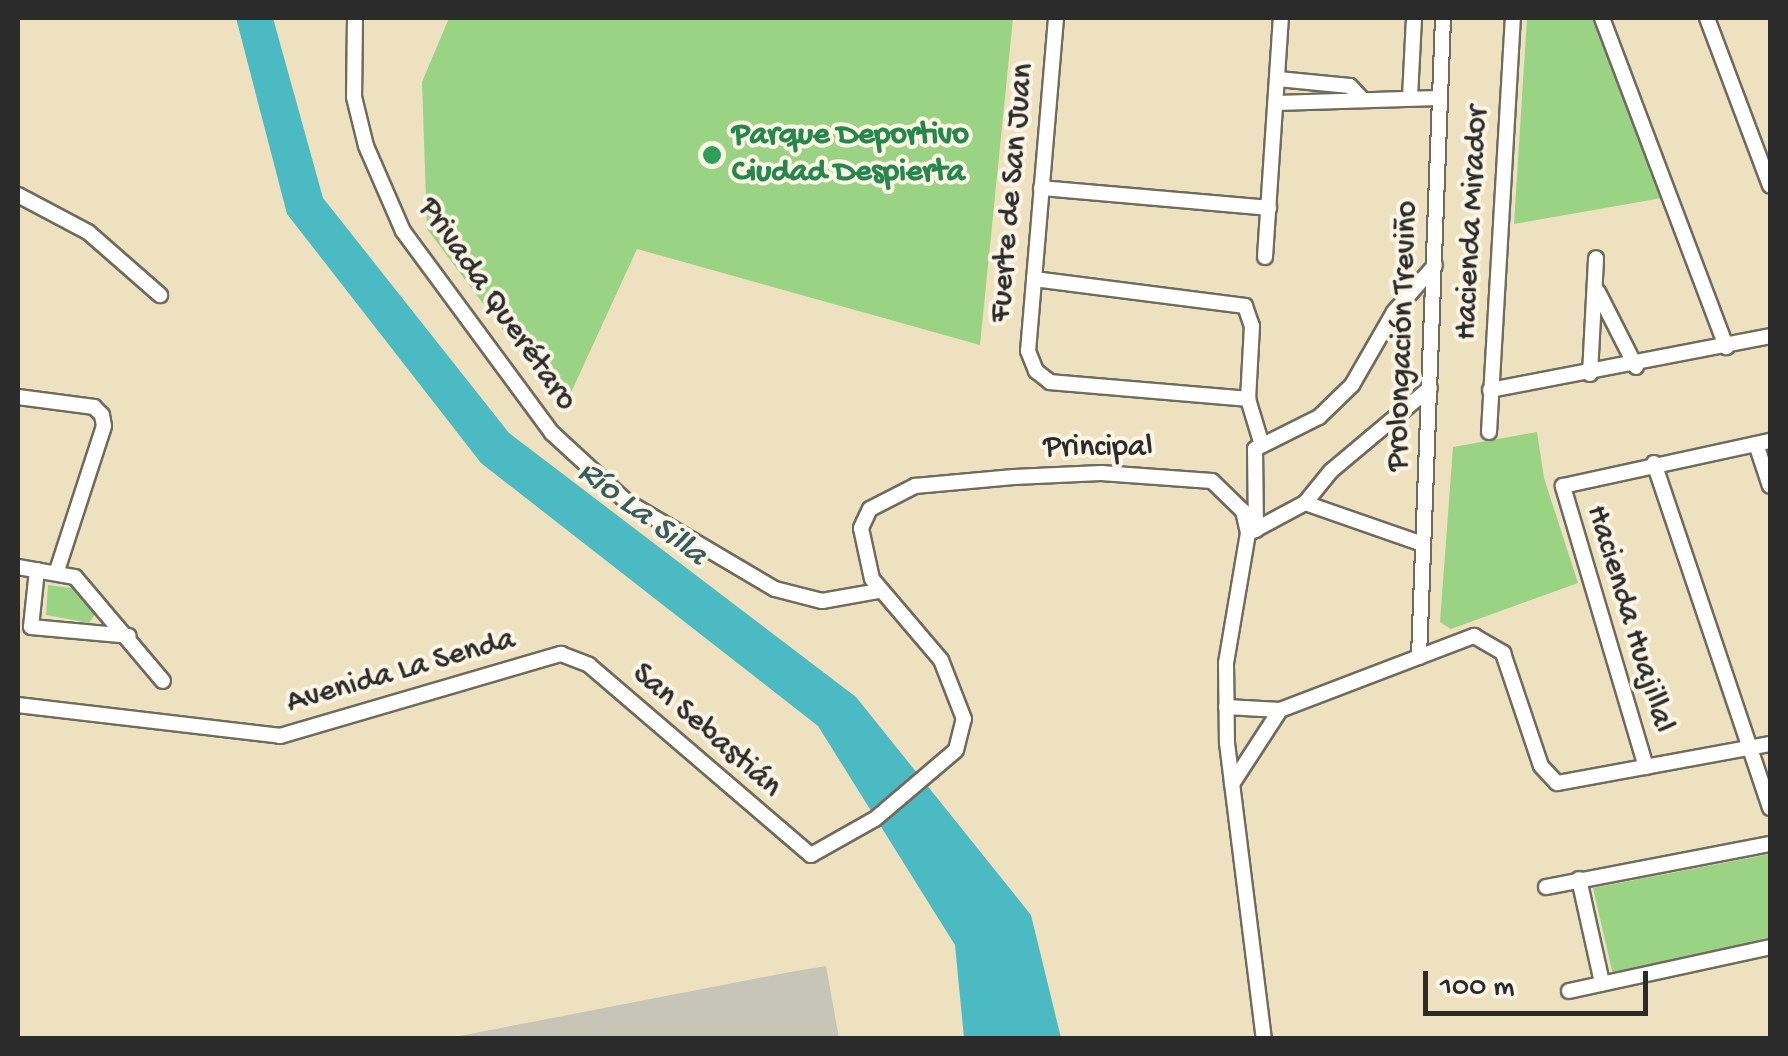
<!DOCTYPE html>
<meta charset="utf-8">
<style>
body{margin:0}
#map{position:relative;width:1788px;height:1056px;overflow:hidden;background:#eee1c0;font-family:"Gochi Hand",sans-serif}
div>[style]{position:absolute}
.industrial>*{inset:0;background:#c7c5b8}
.green>*{inset:0;background:#9bd385}
.water>*{inset:0;background:#4bbac3}
.roads{filter:drop-shadow(2px 0 #6f6b5f) drop-shadow(-2px 0 #6f6b5f) drop-shadow(0 2px #6f6b5f) drop-shadow(0 -2px #6f6b5f)}
.minor>*{height:14px;margin:-7px;padding:0 7px;transform-origin:7px;border-radius:7px;background:#fff}
.dots>*{width:28px;height:28px;translate:-50% -50%;box-sizing:border-box;border:5px solid #fcf5e5;border-radius:50%}
span{translate:-50% -50%;white-space:nowrap;text-align:center;line-height:1.15;-webkit-text-stroke:8px #fcf5e5;paint-order:stroke}
.leisure-label{font-size:32px;color:#27864d;font-weight:700}
.left{translate:0 -50%;text-align:left}
.street-label{font-size:32px;color:#2b2b2b}
.water-label{font-size:35px;color:#365d60;font-style:italic}
.frame{position:absolute;inset:0;border:20px solid #2b2b2b;pointer-events:none}
.scale{position:absolute;left:1423px;top:971px;width:225px;height:45px;box-sizing:border-box;border:5px solid #2b2b2b;border-top:0;padding-left:12px;font-size:30px;line-height:35px;white-space:nowrap;color:#2b2b2b;-webkit-text-stroke:8px #fcf5e5;paint-order:stroke}
</style>
<div id="map">
<div class="industrial">
<i style="clip-path:polygon(826px 966px,839px 1038px,449px 1038px,790px 972px)"></i>
</div>
<div class="green">
<i style="clip-path:polygon(449px 18px,1013px 18px,980px 345px,637px 249px,563px 410px,427px 229px,422px 82px)"></i>
<i style="clip-path:polygon(1527px 18px,1594px 18px,1662px 198px,1514px 224px)"></i>
<i style="clip-path:polygon(1537px 432px,1544px 478px,1578px 583px,1451px 629px,1440px 622px,1453px 447px)"></i>
<i style="clip-path:polygon(48px 585px,77px 589px,95px 614px,89px 623px,46px 615px)"></i>
<i style="clip-path:polygon(1770px 854px,1770px 937px,1613px 975px,1593px 888px)"></i>
</div>
<div class="water">
<i style="clip-path:polygon(236px 18px,273px 18px,323px 198px,509px 433px,856px 697px,1031px 915px,1061px 1038px,964px 1038px,955px 945px,818px 726px,481px 463px,287px 214px)"></i>
</div>
<div class="roads">
<div class="minor">
<i style="left:355px;top:18px;width:79px;rotate:90.7deg"></i>
<i style="left:354px;top:97px;width:50px;rotate:76.2deg"></i>
<i style="left:366px;top:146px;width:93px;rotate:66.5deg"></i>
<i style="left:403px;top:231px;width:251px;rotate:53.6deg"></i>
<i style="left:552px;top:433px;width:100px;rotate:42.6deg"></i>
<i style="left:626px;top:501px;width:173px;rotate:30.6deg"></i>
<i style="left:775px;top:589px;width:49px;rotate:14.3deg"></i>
<i style="left:822px;top:601px;width:58px;rotate:-10deg"></i>
<i style="left:1056px;top:18px;width:334px;rotate:94.8deg"></i>
<i style="left:1028px;top:351px;width:22px;rotate:68deg"></i>
<i style="left:1036px;top:371px;width:18px;rotate:38deg"></i>
<i style="left:1050px;top:382px;width:199px;rotate:4.9deg"></i>
<i style="left:1602px;top:18px;width:352px;rotate:69.3deg"></i>
<i style="left:1707px;top:18px;width:179px;rotate:69.4deg"></i>
<i style="left:1278px;top:79px;width:72px;rotate:5.6deg"></i>
<i style="left:1350px;top:86px;width:16px;rotate:47deg"></i>
<i style="left:1410px;top:97px;width:79px;rotate:-87.1deg"></i>
<i style="left:1276px;top:103px;width:162px;rotate:-1.8deg"></i>
<i style="left:1041px;top:188px;width:229px;rotate:5deg"></i>
<i style="left:18px;top:195px;width:79px;rotate:27.9deg"></i>
<i style="left:88px;top:232px;width:96px;rotate:41.2deg"></i>
<i style="left:1265px;top:257px;width:240px;rotate:-86.2deg"></i>
<i style="left:1034px;top:279px;width:213px;rotate:7.3deg"></i>
<i style="left:1245px;top:306px;width:21px;rotate:71deg"></i>
<i style="left:1252px;top:326px;width:73px;rotate:93.1deg"></i>
<i style="left:1248px;top:399px;width:45px;rotate:73.2deg"></i>
<i style="left:1598px;top:292px;width:84px;rotate:63.1deg"></i>
<i style="left:1590px;top:374px;width:116px;rotate:-87deg"></i>
<i style="left:1490px;top:390px;width:285px;rotate:-10.9deg"></i>
<i style="left:18px;top:397px;width:77px;rotate:7.5deg"></i>
<i style="left:94px;top:407px;width:11px;rotate:45deg"></i>
<i style="left:102px;top:415px;width:11px;rotate:80deg"></i>
<i style="left:104px;top:426px;width:152px;rotate:108deg"></i>
<i style="left:1489px;top:432px;width:415px;rotate:-86.7deg"></i>
<i style="left:1756px;top:444px;width:44px;rotate:71.6deg"></i>
<i style="left:1654px;top:463px;width:364px;rotate:71.4deg"></i>
<i style="left:1305px;top:503px;width:125px;rotate:19.2deg"></i>
<i style="left:1256px;top:530px;width:81px;rotate:-90.7deg"></i>
<i style="left:1255px;top:449px;width:72px;rotate:-26.6deg"></i>
<i style="left:1319px;top:417px;width:46px;rotate:-44.1deg"></i>
<i style="left:1352px;top:385px;width:84px;rotate:-60.1deg"></i>
<i style="left:1394px;top:312px;width:62px;rotate:-48.9deg"></i>
<i style="left:1249px;top:533px;width:64px;rotate:-28.2deg"></i>
<i style="left:1305px;top:503px;width:41px;rotate:-50.9deg"></i>
<i style="left:1331px;top:471px;width:129px;rotate:-40deg"></i>
<i style="left:18px;top:567px;width:58px;rotate:10deg"></i>
<i style="left:75px;top:577px;width:136px;rotate:49.8deg"></i>
<i style="left:37px;top:570px;width:57px;rotate:96deg"></i>
<i style="left:31px;top:627px;width:98px;rotate:5.2deg"></i>
<i style="left:1419px;top:657px;width:639px;rotate:-87.85deg"></i>
<i style="left:18px;top:705px;width:264px;rotate:6.7deg"></i>
<i style="left:280px;top:736px;width:293px;rotate:-16.3deg"></i>
<i style="left:561px;top:654px;width:30px;rotate:21deg"></i>
<i style="left:589px;top:665px;width:292px;rotate:40.6deg"></i>
<i style="left:811px;top:855px;width:73px;rotate:-29.4deg"></i>
<i style="left:875px;top:819px;width:106px;rotate:-40.4deg"></i>
<i style="left:956px;top:750px;width:32px;rotate:-76deg"></i>
<i style="left:964px;top:719px;width:63px;rotate:-111.3deg"></i>
<i style="left:941px;top:660px;width:106px;rotate:-130.4deg"></i>
<i style="left:872px;top:579px;width:52px;rotate:-102.2deg"></i>
<i style="left:861px;top:528px;width:21px;rotate:-65deg"></i>
<i style="left:870px;top:509px;width:51px;rotate:-27.1deg"></i>
<i style="left:915px;top:486px;width:99px;rotate:-5.2deg"></i>
<i style="left:1014px;top:477px;width:87px;rotate:-2.6deg"></i>
<i style="left:1101px;top:473px;width:111px;rotate:4.1deg"></i>
<i style="left:1212px;top:481px;width:43px;rotate:44.1deg"></i>
<i style="left:1243px;top:511px;width:23px;rotate:77deg"></i>
<i style="left:1248px;top:533px;width:132px;rotate:99.6deg"></i>
<i style="left:1226px;top:663px;width:80px;rotate:89.3deg"></i>
<i style="left:1227px;top:743px;width:297px;rotate:82.9deg"></i>
<i style="left:1226px;top:707px;width:54px;rotate:3.2deg"></i>
<i style="left:1280px;top:710px;width:208px;rotate:-20.9deg"></i>
<i style="left:1474px;top:636px;width:34px;rotate:30deg"></i>
<i style="left:1503px;top:653px;width:119px;rotate:71.4deg"></i>
<i style="left:1541px;top:766px;width:23px;rotate:47deg"></i>
<i style="left:1557px;top:783px;width:217px;rotate:-10.4deg"></i>
<i style="left:1646px;top:767px;width:293px;rotate:-106.5deg"></i>
<i style="left:1563px;top:486px;width:212px;rotate:-12.3deg"></i>
<i style="left:1232px;top:784px;width:88px;rotate:-57deg"></i>
<i style="left:1579px;top:879px;width:107px;rotate:77.5deg"></i>
<i style="left:1546px;top:887px;width:228px;rotate:-10.9deg"></i>
<i style="left:1569px;top:991px;width:206px;rotate:-12.3deg"></i>
</div>
</div>
<div class="dots">
<i style="left:712px;top:155px;background:#2e9e5b"></i>
</div>
<div class="leisure-label">
<span class="left" style="left:732px;top:155px">Parque Deportivo<br>Ciudad Despierta</span>
</div>
<div class="street-label">
<span style="left:1013px;top:193px;rotate:-85deg">Fuerte de San Juan</span>
<span style="left:1473px;top:223px;rotate:-87deg">Hacienda Mirador</span>
<span style="left:496px;top:305px;rotate:55deg">Privada Querétaro</span>
<span style="left:1404px;top:336px;rotate:-88deg">Prolongación Treviño</span>
<span style="left:1098px;top:448px">Principal</span>
<span style="left:1629px;top:619px;rotate:73deg">Hacienda Huajillal</span>
<span style="left:401px;top:672px;rotate:-16deg">Avenida La Senda</span>
<span style="left:706px;top:731px;rotate:41deg">San Sebastián</span>
</div>
<div class="water-label">
<span style="left:641px;top:515px;rotate:37deg">Río La Silla</span>
</div>
<div class="frame"></div>
<div class="scale">100 m</div>
</div>
